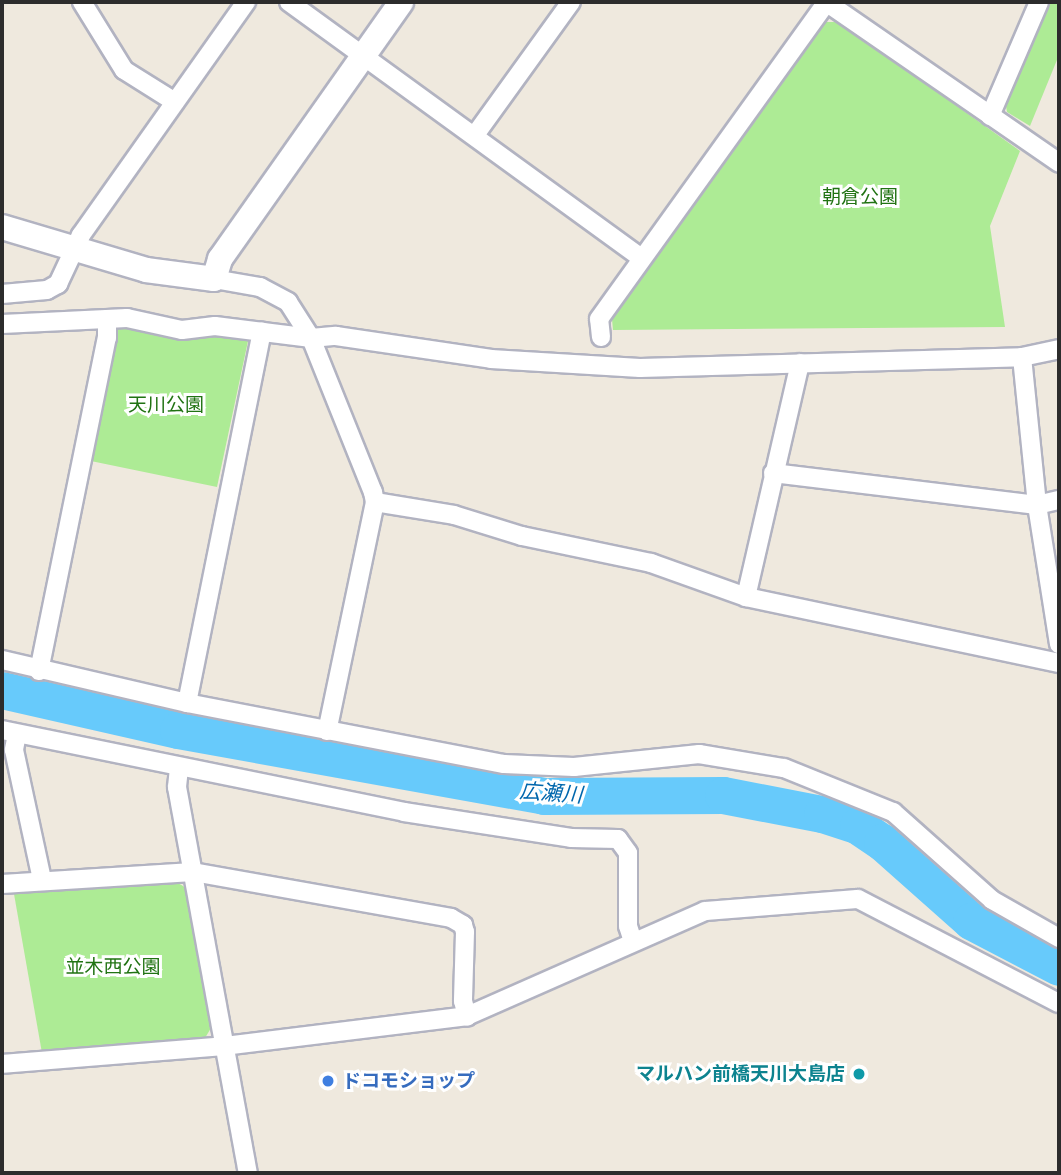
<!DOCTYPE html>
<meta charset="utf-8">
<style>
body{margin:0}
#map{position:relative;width:1061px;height:1175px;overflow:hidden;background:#efe9de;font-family:Rubik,"Noto Sans JP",sans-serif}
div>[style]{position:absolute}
.green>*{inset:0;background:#adeb95}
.river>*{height:37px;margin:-18.5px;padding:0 18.5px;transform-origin:18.5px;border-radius:18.5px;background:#67cafb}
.roads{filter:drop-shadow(2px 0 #b2b3c1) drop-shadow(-2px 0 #b2b3c1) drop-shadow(0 2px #b2b3c1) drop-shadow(0 -2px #b2b3c1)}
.street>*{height:18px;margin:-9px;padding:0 9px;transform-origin:9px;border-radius:9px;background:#fff}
.secondary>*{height:24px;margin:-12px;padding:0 12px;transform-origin:12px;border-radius:12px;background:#fff}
.dots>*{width:19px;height:19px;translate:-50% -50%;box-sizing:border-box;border:4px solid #fff;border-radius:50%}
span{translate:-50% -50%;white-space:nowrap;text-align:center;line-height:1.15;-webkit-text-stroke:6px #fff;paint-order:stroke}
.park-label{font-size:19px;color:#217313}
.culture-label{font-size:19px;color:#0d838f;font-weight:700}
.right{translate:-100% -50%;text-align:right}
.shop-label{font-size:19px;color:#366cbe;font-weight:700}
.left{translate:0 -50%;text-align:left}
.water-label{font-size:21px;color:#0067ad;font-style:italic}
.frame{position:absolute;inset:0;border:4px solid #2c2c2c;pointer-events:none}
</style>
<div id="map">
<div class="green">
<i style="clip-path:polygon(1044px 2px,1059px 2px,1059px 55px,1030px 126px,1007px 112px,1005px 101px)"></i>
<i style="clip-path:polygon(825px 22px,839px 22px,1020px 151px,990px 226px,1005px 327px,613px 330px,612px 319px)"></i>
<i style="clip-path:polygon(123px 324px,176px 338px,241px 334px,248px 341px,217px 487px,86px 460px,111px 331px)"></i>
<i style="clip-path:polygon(175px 881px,186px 888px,211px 1028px,205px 1038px,42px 1053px,14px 894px)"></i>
</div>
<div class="river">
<i style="left:2px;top:690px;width:180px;rotate:12.8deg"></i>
<i style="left:178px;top:730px;width:372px;rotate:10.2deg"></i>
<i style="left:544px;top:796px;width:179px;rotate:-0.3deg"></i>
<i style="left:723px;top:795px;width:101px;rotate:10.9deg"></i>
<i style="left:822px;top:814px;width:38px;rotate:18deg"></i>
<i style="left:858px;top:826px;width:29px;rotate:34deg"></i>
<i style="left:882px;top:842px;width:119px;rotate:41.6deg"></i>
<i style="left:971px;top:921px;width:99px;rotate:27.6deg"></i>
</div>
<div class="roads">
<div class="street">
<i style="left:82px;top:2px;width:80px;rotate:58.3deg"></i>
<i style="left:124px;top:70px;width:60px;rotate:32.1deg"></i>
<i style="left:289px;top:2px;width:436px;rotate:36deg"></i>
<i style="left:826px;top:2px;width:283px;rotate:34.6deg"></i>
<i style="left:990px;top:116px;width:124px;rotate:-66.7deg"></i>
<i style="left:475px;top:135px;width:164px;rotate:-54.2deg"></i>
<i style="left:214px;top:279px;width:47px;rotate:9.9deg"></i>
<i style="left:260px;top:287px;width:32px;rotate:28deg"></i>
<i style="left:288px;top:302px;width:43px;rotate:57.4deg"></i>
<i style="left:311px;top:338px;width:166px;rotate:68.1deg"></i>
<i style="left:373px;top:492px;width:10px;rotate:79deg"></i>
<i style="left:375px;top:502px;width:234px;rotate:101.8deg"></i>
<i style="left:2px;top:294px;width:45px;rotate:-5.1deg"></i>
<i style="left:47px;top:290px;width:13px;rotate:-29deg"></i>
<i style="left:58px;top:284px;width:54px;rotate:-64.9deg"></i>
<i style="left:81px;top:235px;width:286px;rotate:-54.7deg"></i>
<i style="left:2px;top:324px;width:125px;rotate:-2.7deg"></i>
<i style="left:127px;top:318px;width:56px;rotate:12.3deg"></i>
<i style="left:182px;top:330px;width:33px;rotate:-7deg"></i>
<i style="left:215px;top:326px;width:97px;rotate:7.1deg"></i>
<i style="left:311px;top:338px;width:25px;rotate:-5deg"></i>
<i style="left:336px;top:336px;width:157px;rotate:8.4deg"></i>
<i style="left:491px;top:359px;width:149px;rotate:3.5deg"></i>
<i style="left:640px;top:368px;width:382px;rotate:-1.6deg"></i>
<i style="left:1022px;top:357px;width:38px;rotate:-12deg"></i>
<i style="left:601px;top:337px;width:18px;rotate:-96deg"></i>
<i style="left:599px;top:319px;width:390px;rotate:-54.3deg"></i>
<i style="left:1022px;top:357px;width:149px;rotate:84.2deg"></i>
<i style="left:1037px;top:505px;width:141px;rotate:81deg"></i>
<i style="left:773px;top:473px;width:266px;rotate:6.9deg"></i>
<i style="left:1037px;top:505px;width:23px;rotate:-13deg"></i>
<i style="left:375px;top:502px;width:80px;rotate:9.3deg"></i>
<i style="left:454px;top:515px;width:71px;rotate:17.2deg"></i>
<i style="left:522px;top:536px;width:132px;rotate:11.8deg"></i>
<i style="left:651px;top:563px;width:101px;rotate:19.7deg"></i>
<i style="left:746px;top:597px;width:320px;rotate:11.9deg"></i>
<i style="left:746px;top:597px;width:240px;rotate:-77deg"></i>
<i style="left:2px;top:660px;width:190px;rotate:13.1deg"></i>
<i style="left:187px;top:703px;width:323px;rotate:10.9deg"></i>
<i style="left:504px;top:764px;width:70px;rotate:2.5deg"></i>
<i style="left:574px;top:767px;width:126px;rotate:-5.9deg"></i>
<i style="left:699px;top:754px;width:86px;rotate:9.4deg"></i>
<i style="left:784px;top:768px;width:118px;rotate:22deg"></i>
<i style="left:893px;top:812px;width:132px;rotate:41.6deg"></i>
<i style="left:992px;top:900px;width:77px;rotate:29.6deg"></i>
<i style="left:39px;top:671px;width:340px;rotate:-78.5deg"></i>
<i style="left:107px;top:338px;width:19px;rotate:-90deg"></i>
<i style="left:187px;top:703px;width:379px;rotate:-78.6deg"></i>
<i style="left:2px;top:730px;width:410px;rotate:11.5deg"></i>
<i style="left:404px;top:812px;width:169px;rotate:8.8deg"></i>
<i style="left:571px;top:838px;width:47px;rotate:1.2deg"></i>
<i style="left:618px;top:839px;width:17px;rotate:54deg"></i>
<i style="left:628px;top:853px;width:73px;rotate:90deg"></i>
<i style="left:628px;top:926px;width:16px;rotate:72deg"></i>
<i style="left:17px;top:734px;width:16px;rotate:101deg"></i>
<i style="left:14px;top:750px;width:133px;rotate:77.8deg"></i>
<i style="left:179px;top:768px;width:19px;rotate:96deg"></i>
<i style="left:177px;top:787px;width:392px;rotate:79.6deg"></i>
<i style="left:2px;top:884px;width:191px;rotate:-3.6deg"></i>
<i style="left:193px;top:872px;width:262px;rotate:10.1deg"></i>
<i style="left:451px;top:918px;width:14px;rotate:30deg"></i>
<i style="left:463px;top:925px;width:7px;rotate:74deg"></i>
<i style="left:465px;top:932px;width:69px;rotate:91.7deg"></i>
<i style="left:463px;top:1001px;width:16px;rotate:75deg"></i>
<i style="left:2px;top:1064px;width:223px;rotate:-4.6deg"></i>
<i style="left:224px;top:1046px;width:245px;rotate:-7deg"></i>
<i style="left:467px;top:1016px;width:260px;rotate:-23.8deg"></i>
<i style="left:705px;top:911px;width:153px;rotate:-4.5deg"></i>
<i style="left:858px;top:899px;width:226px;rotate:27.4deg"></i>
</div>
<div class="secondary">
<i style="left:2px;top:227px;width:150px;rotate:16.6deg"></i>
<i style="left:146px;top:270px;width:69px;rotate:7.5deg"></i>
<i style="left:214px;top:279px;width:21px;rotate:-73deg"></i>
<i style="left:220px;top:259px;width:314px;rotate:-54.8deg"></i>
</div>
</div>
<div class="dots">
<i style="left:859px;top:1074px;background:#0f9aa8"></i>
<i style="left:328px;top:1081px;background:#3f7fe0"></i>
</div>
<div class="park-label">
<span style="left:860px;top:197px">朝倉公園</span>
<span style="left:166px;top:405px">天川公園</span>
<span style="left:113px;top:967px">並木西公園</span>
</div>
<div class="culture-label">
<span class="right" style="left:845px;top:1074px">マルハン前橋天川大島店</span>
</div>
<div class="shop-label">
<span class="left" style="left:342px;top:1081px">ドコモショップ</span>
</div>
<div class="water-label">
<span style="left:551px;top:793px;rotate:4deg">広瀬川</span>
</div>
<div class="frame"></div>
</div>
